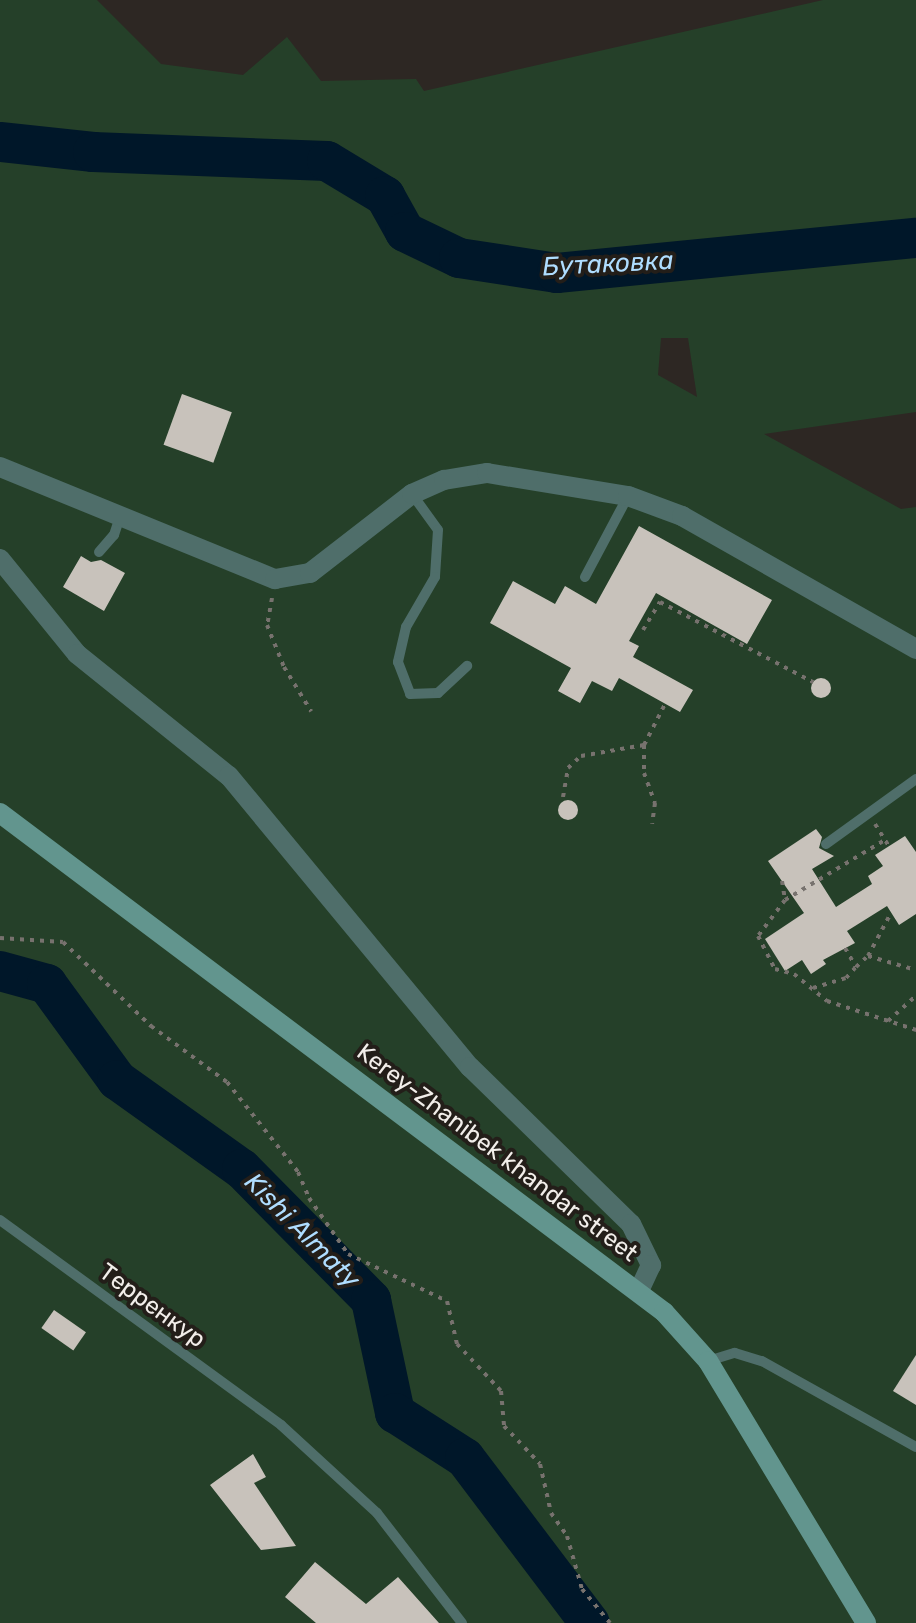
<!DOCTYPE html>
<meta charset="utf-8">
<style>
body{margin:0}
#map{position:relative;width:916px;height:1623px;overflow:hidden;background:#2d2723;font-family:Rubik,sans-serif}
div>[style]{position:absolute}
.green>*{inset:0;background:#254029}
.river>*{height:40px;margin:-20px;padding:0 20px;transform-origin:20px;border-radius:20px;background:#001729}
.building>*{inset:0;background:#c8c2bb;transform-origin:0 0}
.round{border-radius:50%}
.path>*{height:4px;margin-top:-2px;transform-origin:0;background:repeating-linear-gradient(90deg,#77726e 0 4px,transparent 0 10px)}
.lane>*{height:10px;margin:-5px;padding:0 5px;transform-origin:5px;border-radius:5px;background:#4f6e6a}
.street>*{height:20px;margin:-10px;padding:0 10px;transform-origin:10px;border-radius:10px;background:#4f6e6a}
.secondary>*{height:20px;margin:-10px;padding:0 10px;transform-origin:10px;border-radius:10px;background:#62958e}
span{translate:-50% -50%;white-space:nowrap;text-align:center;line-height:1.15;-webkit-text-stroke:8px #231e19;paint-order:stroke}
.street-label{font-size:24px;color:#f2eeea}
.water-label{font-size:26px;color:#afddff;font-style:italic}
</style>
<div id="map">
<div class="green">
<i style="clip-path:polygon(evenodd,0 0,97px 0,161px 64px,243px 75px,287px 37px,321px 81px,416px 79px,424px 91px,823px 0,916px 0,916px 412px,764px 434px,901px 509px,916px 507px,916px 1623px,0 1623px,0 0,661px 338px,688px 338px,697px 397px,658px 375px,661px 338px)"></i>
</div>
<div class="river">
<i style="left:0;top:142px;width:94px;rotate:6.1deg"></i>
<i style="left:93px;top:152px;width:234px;rotate:2.2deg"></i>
<i style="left:327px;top:161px;width:68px;rotate:31.1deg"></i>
<i style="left:385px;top:196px;width:41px;rotate:60.9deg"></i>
<i style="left:405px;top:232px;width:60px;rotate:25.7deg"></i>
<i style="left:459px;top:258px;width:99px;rotate:8.7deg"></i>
<i style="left:557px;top:273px;width:361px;rotate:-5.6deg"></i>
<i style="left:0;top:971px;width:49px;rotate:15.5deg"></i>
<i style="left:47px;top:984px;width:119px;rotate:53.9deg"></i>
<i style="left:117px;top:1080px;width:153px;rotate:35.5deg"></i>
<i style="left:242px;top:1169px;width:184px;rotate:45.4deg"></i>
<i style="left:371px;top:1300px;width:116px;rotate:78deg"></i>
<i style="left:395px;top:1413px;width:83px;rotate:32.7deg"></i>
<i style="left:465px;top:1458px;width:207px;rotate:52.9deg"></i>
</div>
<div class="building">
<i style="left:182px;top:394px;width:53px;height:54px;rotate:20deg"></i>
<i style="clip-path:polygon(639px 526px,772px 600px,747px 644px,656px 593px,629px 641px,639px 646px,633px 657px,693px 690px,680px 712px,619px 678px,612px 691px,592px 681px,580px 703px,558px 691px,571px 668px,490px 623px,513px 581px,555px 604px,565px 586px,596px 604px)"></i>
<i style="clip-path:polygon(81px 556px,91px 562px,101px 560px,125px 573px,104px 611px,63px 587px)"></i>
<i class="round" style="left:811px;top:678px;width:20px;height:20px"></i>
<i class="round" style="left:558px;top:800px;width:20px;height:20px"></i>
<i style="clip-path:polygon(816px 829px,822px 837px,819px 848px,834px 856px,812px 869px,836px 907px,872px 884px,868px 876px,883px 866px,875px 855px,905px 836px,916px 852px,916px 914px,899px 925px,887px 906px,847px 931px,855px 943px,823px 960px,826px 964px,811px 974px,802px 960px,785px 971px,765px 939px,804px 913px,768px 861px)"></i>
<i style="left:54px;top:1310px;width:39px;height:22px;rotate:35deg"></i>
<i style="clip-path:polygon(916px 1355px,916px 1405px,893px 1391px)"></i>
<i style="clip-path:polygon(253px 1454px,266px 1477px,254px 1483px,296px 1546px,261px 1550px,210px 1485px)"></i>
<i style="clip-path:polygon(315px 1562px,366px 1604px,398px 1577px,439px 1623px,316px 1623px,285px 1597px)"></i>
</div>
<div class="path">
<i style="left:272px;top:598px;width:27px;rotate:100deg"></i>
<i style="left:267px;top:625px;width:45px;rotate:68deg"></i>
<i style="left:284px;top:667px;width:52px;rotate:58.5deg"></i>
<i style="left:643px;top:630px;width:33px;rotate:-59deg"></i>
<i style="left:660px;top:602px;width:173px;rotate:27.6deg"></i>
<i style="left:644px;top:745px;width:28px;rotate:90deg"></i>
<i style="left:644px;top:773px;width:32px;rotate:70deg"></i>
<i style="left:655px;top:803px;width:21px;rotate:98deg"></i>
<i style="left:563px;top:797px;width:29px;rotate:-80deg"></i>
<i style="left:568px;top:768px;width:18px;rotate:-43deg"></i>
<i style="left:581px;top:756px;width:64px;rotate:-9.9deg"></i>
<i style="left:644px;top:745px;width:46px;rotate:-62.9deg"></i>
<i style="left:875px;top:824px;width:26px;rotate:58deg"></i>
<i style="left:782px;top:881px;width:19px;rotate:81deg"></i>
<i style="left:785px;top:900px;width:117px;rotate:-31deg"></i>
<i style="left:785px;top:900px;width:45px;rotate:126.9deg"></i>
<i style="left:758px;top:936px;width:37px;rotate:63deg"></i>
<i style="left:775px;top:969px;width:20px;rotate:15deg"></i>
<i style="left:794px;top:974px;width:43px;rotate:39.3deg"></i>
<i style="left:827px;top:1001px;width:94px;rotate:18deg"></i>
<i style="left:0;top:938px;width:63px;rotate:3.6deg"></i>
<i style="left:63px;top:942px;width:122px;rotate:43.7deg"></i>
<i style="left:151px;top:1026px;width:94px;rotate:36.4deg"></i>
<i style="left:227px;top:1082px;width:115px;rotate:51.7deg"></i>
<i style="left:298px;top:1172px;width:28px;rotate:67deg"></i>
<i style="left:309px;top:1198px;width:68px;rotate:55.1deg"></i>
<i style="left:348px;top:1254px;width:110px;rotate:25.4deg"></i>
<i style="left:447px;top:1301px;width:44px;rotate:76.9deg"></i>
<i style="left:457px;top:1344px;width:64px;rotate:46.9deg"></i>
<i style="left:501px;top:1391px;width:35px;rotate:85deg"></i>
<i style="left:504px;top:1426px;width:52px;rotate:46.5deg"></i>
<i style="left:540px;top:1464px;width:50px;rotate:77.3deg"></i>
<i style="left:551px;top:1513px;width:28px;rotate:55deg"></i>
<i style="left:567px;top:1536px;width:55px;rotate:74.2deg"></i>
<i style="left:582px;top:1589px;width:44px;rotate:50.5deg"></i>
<i style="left:845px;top:948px;width:22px;rotate:60deg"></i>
<i style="left:856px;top:967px;width:16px;rotate:-43deg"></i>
<i style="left:868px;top:956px;width:49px;rotate:-61.9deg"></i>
<i style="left:868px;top:956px;width:50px;rotate:16.3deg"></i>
<i style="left:813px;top:988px;width:34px;rotate:-17deg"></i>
<i style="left:846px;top:978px;width:15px;rotate:-48deg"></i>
<i style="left:888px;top:1021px;width:38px;rotate:-42deg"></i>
</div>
<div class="lane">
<i style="left:412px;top:494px;width:44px;rotate:54.2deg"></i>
<i style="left:438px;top:530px;width:47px;rotate:93.7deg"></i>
<i style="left:435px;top:577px;width:58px;rotate:120.1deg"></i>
<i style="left:406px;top:627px;width:36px;rotate:103deg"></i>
<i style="left:398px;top:662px;width:34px;rotate:69deg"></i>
<i style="left:410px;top:694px;width:28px;rotate:-2deg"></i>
<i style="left:438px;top:693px;width:40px;rotate:-43deg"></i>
<i style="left:99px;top:552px;width:23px;rotate:-49deg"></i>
<i style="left:114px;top:535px;width:19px;rotate:-72deg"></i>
<i style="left:585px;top:577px;width:92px;rotate:-62deg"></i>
<i style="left:826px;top:844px;width:111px;rotate:-35.8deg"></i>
<i style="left:0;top:1220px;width:348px;rotate:36.1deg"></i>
<i style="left:281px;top:1425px;width:130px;rotate:42.5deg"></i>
<i style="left:377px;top:1513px;width:139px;rotate:52.3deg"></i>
<i style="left:708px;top:1361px;width:28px;rotate:-17deg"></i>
<i style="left:735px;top:1353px;width:28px;rotate:17deg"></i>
<i style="left:762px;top:1361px;width:176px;rotate:29.2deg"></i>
</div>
<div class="street">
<i style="left:0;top:467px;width:297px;rotate:22.2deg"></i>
<i style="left:275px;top:579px;width:36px;rotate:-10deg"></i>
<i style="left:310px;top:573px;width:129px;rotate:-37.8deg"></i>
<i style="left:412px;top:494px;width:35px;rotate:-24deg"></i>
<i style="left:444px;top:480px;width:44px;rotate:-9.2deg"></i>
<i style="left:487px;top:473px;width:143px;rotate:9.3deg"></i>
<i style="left:628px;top:496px;width:58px;rotate:20.3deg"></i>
<i style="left:682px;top:516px;width:269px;rotate:29.6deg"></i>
<i style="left:0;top:559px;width:122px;rotate:51deg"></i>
<i style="left:77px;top:654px;width:195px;rotate:38.8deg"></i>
<i style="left:229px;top:776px;width:378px;rotate:50.4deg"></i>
<i style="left:470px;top:1067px;width:225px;rotate:44.3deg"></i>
<i style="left:631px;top:1224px;width:46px;rotate:64deg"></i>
<i style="left:651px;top:1265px;width:29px;rotate:115deg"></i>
</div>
<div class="secondary">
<i style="left:0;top:813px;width:831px;rotate:36.93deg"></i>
<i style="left:664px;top:1312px;width:66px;rotate:48.1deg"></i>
<i style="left:708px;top:1361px;width:306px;rotate:58.9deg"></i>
</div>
<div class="street-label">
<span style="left:497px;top:1153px;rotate:37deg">Kerey-Zhanibek khandar street</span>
<span style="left:152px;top:1306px;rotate:36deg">Терренкур</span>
</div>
<div class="water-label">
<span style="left:608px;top:264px;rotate:-3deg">Бутаковка</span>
<span style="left:302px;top:1231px;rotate:45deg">Kіshі Almaty</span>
</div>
</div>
